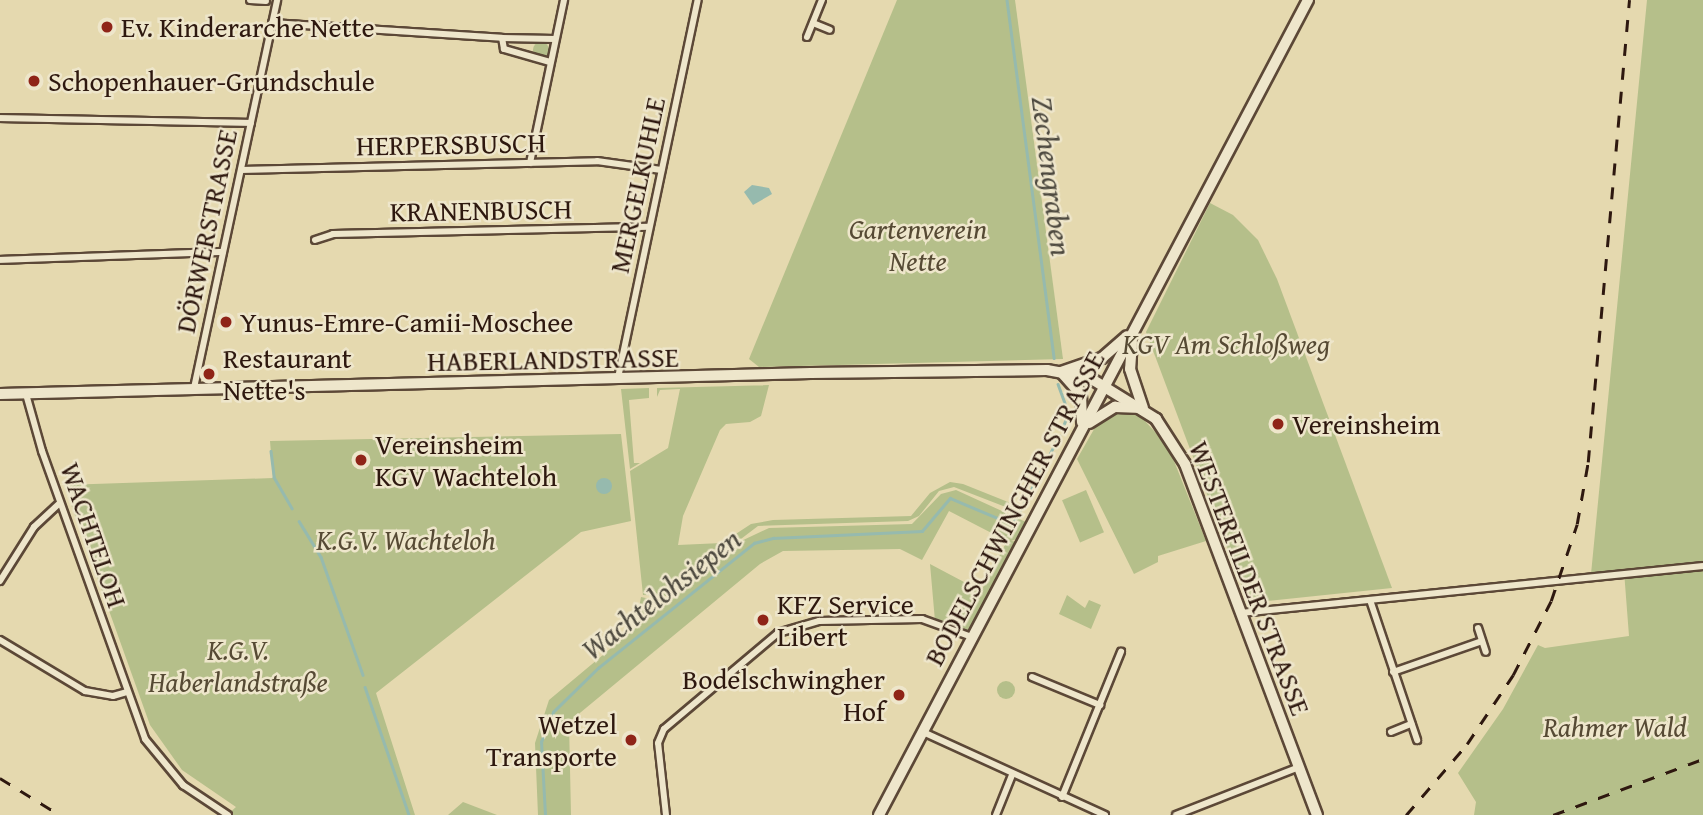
<!DOCTYPE html>
<meta charset="utf-8">
<style>
body{margin:0}
#map{position:relative;width:1703px;height:815px;overflow:hidden;background:#e5d9af;font-family:"Gentium Book Plus",serif}
div>[style]{position:absolute}
.green>*{inset:0;background:#b5bf8a;transform-origin:0 0}
.round{border-radius:50%}
.water>*{inset:0;background:#96baae}
.stream>*{height:2.5px;margin:-1.25px;padding:0 1.25px;transform-origin:1.25px;border-radius:1.25px;background:#96baae}
.roads{filter:drop-shadow(2px 0 #5c4837) drop-shadow(-2px 0 #5c4837) drop-shadow(0 2px #5c4837) drop-shadow(0 -2px #5c4837)}
.street>*{height:6px;margin:-3px;padding:0 3px;transform-origin:3px;border-radius:3px;background:#eee6cb}
.secondary>*{height:10px;margin:-5px;padding:0 5px;transform-origin:5px;border-radius:5px;background:#eee6cb}
.rail>*{height:2.5px;margin-top:-1.25px;transform-origin:0;background:repeating-linear-gradient(90deg,#2e180f 0 12px,transparent 0 24px)}
.dots>*{width:19px;height:19px;translate:-50% -50%;box-sizing:border-box;border:4px solid #eee6cb;border-radius:50%}
span{translate:-50% -50%;white-space:nowrap;text-align:center;line-height:1.15;-webkit-text-stroke:5px #eee6cb;paint-order:stroke}
.poi-label{font-size:28px;color:#2e180f}
.left{translate:0 -50%;text-align:left}
.right{translate:-100% -50%;text-align:right}
.street-label{font-size:28px;color:#2e180f}
.park-label{font-size:28px;color:#564a34;font-style:italic}
.water-label{font-size:30px;color:#4d493f;font-style:italic}
</style>
<div id="map">
<div class="green">
<i style="clip-path:polygon(897px 0,1015px 0,1063px 359px,759px 367px,749px 359px)"></i>
<i style="clip-path:polygon(1647px 0,1703px 0,1703px 815px,1474px 815px,1476px 802px,1458px 773px,1503px 709px,1538px 645px,1545px 648px,1629px 636px,1624px 571px,1591px 574px)"></i>
<i class="round" style="left:533px;top:42px;width:16px;height:16px"></i>
<i style="clip-path:polygon(1210px 203px,1233px 215px,1258px 240px,1277px 279px,1392px 588px,1248px 603px,1146px 332px)"></i>
<i style="clip-path:polygon(769px 385px,761px 416px,750px 422px,726px 424px,720px 430px,683px 516px,678px 545px,722px 543px,751px 524px,773px 520px,911px 516px,930px 493px,950px 482px,963px 484px,1018px 506px,1016px 511px,954px 487px,939px 491px,919px 516px,908px 521px,758px 526px,666px 596px,643px 595px,630px 471px,668px 448px,680px 389px,660px 390px,657px 397px,657px 388px)"></i>
<i style="clip-path:polygon(649px 388px,649px 398px,629px 400px,634px 463px,640px 463px,630px 469px,621px 389px)"></i>
<i style="clip-path:polygon(1129px 411px,1144px 420px,1168px 446px,1206px 541px,1158px 556px,1158px 562px,1134px 574px,1077px 459px,1097px 424px,1110px 413px)"></i>
<i style="clip-path:polygon(621px 434px,631px 521px,581px 532px,376px 693px,415px 815px,227px 815px,236px 807px,182px 770px,150px 725px,64px 485px,273px 478px,270px 441px)"></i>
<i style="clip-path:polygon(956px 490px,1026px 522px,1017px 539px,1011px 541px,1022px 542px,972px 637px,935px 621px,930px 564px,981px 591px,1007px 541px,949px 511px,922px 560px,900px 549px,783px 551px,760px 564px,569px 722px,571px 815px,538px 815px,535px 743px,549px 700px,737px 543px,769px 528px,912px 524px,941px 494px)"></i>
<i style="left:1086px;top:490px;width:46px;height:26px;rotate:67deg"></i>
<i style="clip-path:polygon(1067px 595px,1085px 608px,1089px 600px,1101px 605px,1091px 629px,1059px 614px)"></i>
<i style="clip-path:polygon(641px 597px,660px 601px,638px 620px,637px 619px)"></i>
<i class="round" style="left:997px;top:681px;width:18px;height:18px"></i>
<i style="clip-path:polygon(463px 802px,497px 815px,448px 815px)"></i>
</div>
<div class="water">
<i style="clip-path:polygon(752px 185px,769px 188px,772px 194px,753px 205px,744px 192px)"></i>
<i class="round" style="left:596px;top:478px;width:16px;height:16px"></i>
</div>
<div class="stream">
<i style="left:1007px;top:0;width:361px;rotate:82.5deg"></i>
<i style="left:1058px;top:384px;width:33px;rotate:70deg"></i>
<i style="left:1062px;top:429px;width:17px;rotate:-69deg"></i>
<i style="left:271px;top:451px;width:26px;rotate:83deg"></i>
<i style="left:274px;top:477px;width:36px;rotate:60deg"></i>
<i style="left:1019px;top:512px;width:86px;rotate:-62.2deg"></i>
<i style="left:299px;top:521px;width:42px;rotate:58.6deg"></i>
<i style="left:321px;top:557px;width:125px;rotate:70.4deg"></i>
<i style="left:365px;top:687px;width:135px;rotate:71deg"></i>
<i style="left:545px;top:815px;width:73px;rotate:-93.1deg"></i>
<i style="left:541px;top:742px;width:32px;rotate:-68deg"></i>
<i style="left:553px;top:712px;width:63px;rotate:-44.4deg"></i>
<i style="left:598px;top:668px;width:200px;rotate:-38.7deg"></i>
<i style="left:754px;top:543px;width:20px;rotate:-15deg"></i>
<i style="left:773px;top:538px;width:149px;rotate:-2.7deg"></i>
<i style="left:922px;top:531px;width:43px;rotate:-49.7deg"></i>
<i style="left:950px;top:498px;width:67px;rotate:22.8deg"></i>
<i style="left:1012px;top:524px;width:7px;rotate:-56deg"></i>
</div>
<div class="roads">
<div class="street">
<i style="left:250px;top:0;width:16px;rotate:4deg"></i>
<i style="left:272px;top:23px;width:230px;rotate:3.7deg"></i>
<i style="left:813px;top:23px;width:18px;rotate:22deg"></i>
<i style="left:807px;top:37px;width:40px;rotate:-68deg"></i>
<i style="left:550px;top:62px;width:48px;rotate:-164.2deg"></i>
<i style="left:504px;top:49px;width:11px;rotate:-100deg"></i>
<i style="left:502px;top:38px;width:53px;rotate:1.1deg"></i>
<i style="left:0;top:118px;width:251px;rotate:1.1deg"></i>
<i style="left:530px;top:163px;width:167px;rotate:-78.2deg"></i>
<i style="left:241px;top:170px;width:356px;rotate:-1.4deg"></i>
<i style="left:597px;top:161px;width:65px;rotate:8deg"></i>
<i style="left:315px;top:240px;width:19px;rotate:-18deg"></i>
<i style="left:333px;top:234px;width:316px;rotate:-1.3deg"></i>
<i style="left:0;top:260px;width:223px;rotate:-2.1deg"></i>
<i style="left:618px;top:378px;width:386px;rotate:-78.1deg"></i>
<i style="left:194px;top:388px;width:397px;rotate:-77.9deg"></i>
<i style="left:26px;top:394px;width:59px;rotate:74.3deg"></i>
<i style="left:42px;top:451px;width:306px;rotate:70.3deg"></i>
<i style="left:145px;top:739px;width:60px;rotate:50.4deg"></i>
<i style="left:183px;top:785px;width:54px;rotate:33.7deg"></i>
<i style="left:0;top:581px;width:64px;rotate:-57.8deg"></i>
<i style="left:34px;top:527px;width:35px;rotate:-43deg"></i>
<i style="left:1370px;top:600px;width:148px;rotate:71.4deg"></i>
<i style="left:1241px;top:613px;width:464px;rotate:-5.8deg"></i>
<i style="left:1478px;top:628px;width:25px;rotate:72deg"></i>
<i style="left:0;top:640px;width:99px;rotate:31deg"></i>
<i style="left:85px;top:691px;width:28px;rotate:10deg"></i>
<i style="left:113px;top:696px;width:15px;rotate:-16deg"></i>
<i style="left:1393px;top:672px;width:94px;rotate:-19.2deg"></i>
<i style="left:1032px;top:677px;width:74px;rotate:22.4deg"></i>
<i style="left:923px;top:732px;width:200px;rotate:24.5deg"></i>
<i style="left:1391px;top:732px;width:22px;rotate:-22deg"></i>
<i style="left:1062px;top:797px;width:157px;rotate:-67.9deg"></i>
<i style="left:666px;top:815px;width:72px;rotate:-96.3deg"></i>
<i style="left:658px;top:743px;width:15px;rotate:-67deg"></i>
<i style="left:664px;top:729px;width:149px;rotate:-40.1deg"></i>
<i style="left:778px;top:633px;width:43px;rotate:-16.3deg"></i>
<i style="left:819px;top:621px;width:103px;rotate:-1.1deg"></i>
<i style="left:922px;top:619px;width:53px;rotate:19.8deg"></i>
<i style="left:996px;top:815px;width:43px;rotate:-68.2deg"></i>
<i style="left:1176px;top:815px;width:132px;rotate:-21.3deg"></i>
</div>
<div class="secondary">
<i style="left:1132px;top:342px;width:27px;rotate:94deg"></i>
<i style="left:1130px;top:369px;width:41px;rotate:71.6deg"></i>
<i style="left:1061px;top:372px;width:43px;rotate:-18.9deg"></i>
<i style="left:1102px;top:358px;width:33px;rotate:-41deg"></i>
<i style="left:1061px;top:372px;width:30px;rotate:48deg"></i>
<i style="left:1081px;top:394px;width:28px;rotate:88deg"></i>
<i style="left:0;top:394px;width:811px;rotate:-1.48deg"></i>
<i style="left:811px;top:373px;width:236px;rotate:-0.7deg"></i>
<i style="left:1047px;top:370px;width:44px;rotate:10.5deg"></i>
<i style="left:1090px;top:378px;width:78px;rotate:31.8deg"></i>
<i style="left:1156px;top:419px;width:54px;rotate:57.2deg"></i>
<i style="left:1185px;top:464px;width:375px;rotate:69.4deg"></i>
<i style="left:1089px;top:423px;width:31px;rotate:-32deg"></i>
<i style="left:1115px;top:407px;width:27px;rotate:2deg"></i>
<i style="left:879px;top:815px;width:921px;rotate:-62.24deg"></i>
</div>
</div>
<div class="rail">
<i style="left:0;top:778px;width:70px;rotate:31.7deg"></i>
<i style="left:1406px;top:815px;width:94px;rotate:-49.3deg"></i>
<i style="left:1467px;top:744px;width:83px;rotate:-56.3deg"></i>
<i style="left:1513px;top:675px;width:83px;rotate:-62.8deg"></i>
<i style="left:1551px;top:601px;width:81px;rotate:-71.3deg"></i>
<i style="left:1577px;top:524px;width:63px;rotate:-79.9deg"></i>
<i style="left:1588px;top:462px;width:464px;rotate:-84.9deg"></i>
<i style="left:1553px;top:815px;width:160px;rotate:-20.5deg"></i>
</div>
<div class="dots">
<i style="left:107px;top:27px;background:#8f2418"></i>
<i style="left:34px;top:81px;background:#8f2418"></i>
<i style="left:226px;top:322px;background:#8f2418"></i>
<i style="left:209px;top:374px;background:#8f2418"></i>
<i style="left:1278px;top:424px;background:#8f2418"></i>
<i style="left:361px;top:460px;background:#8f2418"></i>
<i style="left:763px;top:620px;background:#8f2418"></i>
<i style="left:899px;top:695px;background:#8f2418"></i>
<i style="left:631px;top:740px;background:#8f2418"></i>
</div>
<div class="poi-label">
<span class="left" style="left:121px;top:27px">Ev. Kinderarche Nette</span>
<span class="left" style="left:48px;top:81px">Schopenhauer-Grundschule</span>
<span class="left" style="left:240px;top:322px">Yunus-Emre-Camii-Moschee</span>
<span class="left" style="left:223px;top:374px">Restaurant<br>Nette's</span>
<span class="left" style="left:1292px;top:424px">Vereinsheim</span>
<span class="left" style="left:375px;top:460px">Vereinsheim<br>KGV Wachteloh</span>
<span class="left" style="left:777px;top:620px">KFZ Service<br>Libert</span>
<span class="right" style="left:885px;top:695px">Bodelschwingher<br>Hof</span>
<span class="right" style="left:617px;top:740px">Wetzel<br>Transporte</span>
</div>
<div class="street-label">
<span style="left:451px;top:144px;rotate:-1deg">HERPERSBUSCH</span>
<span style="left:637px;top:185px;rotate:-78deg">MERGELKUHLE</span>
<span style="left:481px;top:210px;rotate:-1deg">KRANENBUSCH</span>
<span style="left:206px;top:231px;rotate:-78deg">DÖRWERSTRASSE</span>
<span style="left:553px;top:359px;rotate:-1deg">HABERLANDSTRASSE</span>
<span style="left:1014px;top:508px;rotate:-62deg">BODELSCHWINGHER STRASSE</span>
<span style="left:94px;top:535px;rotate:71deg">WACHTELOH</span>
<span style="left:1250px;top:578px;rotate:69deg">WESTERFILDER STRASSE</span>
</div>
<div class="park-label">
<span style="left:918px;top:245px">Gartenverein<br>Nette</span>
<span style="left:1226px;top:344px">KGV Am Schloßweg</span>
<span style="left:406px;top:540px">K.G.V. Wachteloh</span>
<span style="left:238px;top:666px">K.G.V.<br>Haberlandstraße</span>
<span style="left:1615px;top:727px">Rahmer Wald</span>
</div>
<div class="water-label">
<span style="left:1052px;top:176px;rotate:83deg">Zechengraben</span>
<span style="left:661px;top:594px;rotate:-38deg">Wachtelohsiepen</span>
</div>
</div>
